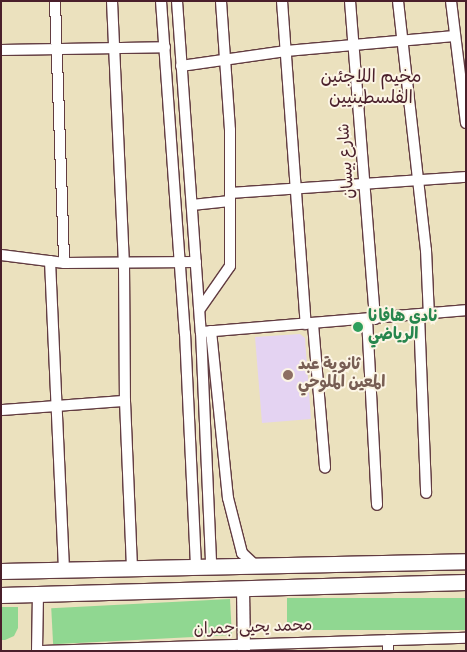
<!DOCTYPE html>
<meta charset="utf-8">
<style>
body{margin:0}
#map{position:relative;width:467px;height:652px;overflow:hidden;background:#ebe1be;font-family:Dekko,"Playpen Sans Arabic",sans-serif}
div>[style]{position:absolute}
.built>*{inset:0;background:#e4d3f2}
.green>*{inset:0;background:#90d791;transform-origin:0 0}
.roads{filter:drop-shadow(1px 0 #623c41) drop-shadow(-1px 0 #623c41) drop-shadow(0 1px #623c41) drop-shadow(0 -1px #623c41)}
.minor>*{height:10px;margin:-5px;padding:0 5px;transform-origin:5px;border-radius:5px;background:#fff}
.major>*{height:12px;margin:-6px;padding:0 6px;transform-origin:6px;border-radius:6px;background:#fff}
.highway>*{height:15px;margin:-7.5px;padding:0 7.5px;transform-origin:7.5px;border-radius:7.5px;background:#fff}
.dots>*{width:14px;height:14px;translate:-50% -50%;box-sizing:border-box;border:2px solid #fcf5e5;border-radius:50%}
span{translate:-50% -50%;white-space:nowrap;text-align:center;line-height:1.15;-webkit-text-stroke:4px #fcf5e5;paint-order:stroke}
.street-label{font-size:16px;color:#4a1f2b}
.leisure-label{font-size:16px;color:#27864d;font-weight:700}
.left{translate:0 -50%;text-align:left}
.education-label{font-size:16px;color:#785e54;font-weight:700}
.neighbourhood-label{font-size:18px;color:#4a1f2b}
.frame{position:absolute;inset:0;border:2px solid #4a1f2b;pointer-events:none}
</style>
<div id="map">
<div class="built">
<i style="clip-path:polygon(300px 334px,305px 338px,311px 419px,262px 423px,255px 337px)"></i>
</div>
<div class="green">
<i style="left:466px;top:598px;width:32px;height:179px;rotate:90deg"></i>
<i style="left:230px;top:599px;width:36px;height:179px;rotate:87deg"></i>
<i style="clip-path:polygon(1px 607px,18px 607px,18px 628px,14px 636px,5px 640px,1px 640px)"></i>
</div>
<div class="roads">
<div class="minor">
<i style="left:55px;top:1px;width:262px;rotate:88deg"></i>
<i style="left:112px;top:1px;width:262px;rotate:87.4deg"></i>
<i style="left:124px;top:263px;width:138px;rotate:89.6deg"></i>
<i style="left:125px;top:401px;width:167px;rotate:87.6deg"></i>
<i style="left:161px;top:1px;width:333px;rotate:85.9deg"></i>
<i style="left:185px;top:333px;width:232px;rotate:87.3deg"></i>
<i style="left:177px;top:1px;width:332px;rotate:85.9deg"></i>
<i style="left:201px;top:332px;width:232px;rotate:87.5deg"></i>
<i style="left:282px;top:1px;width:324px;rotate:85.8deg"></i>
<i style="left:350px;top:1px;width:319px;rotate:85.5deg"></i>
<i style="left:398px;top:1px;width:251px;rotate:83.6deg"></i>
<i style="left:426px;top:250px;width:65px;rotate:87.4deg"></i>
<i style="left:451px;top:1px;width:123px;rotate:83deg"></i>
<i style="left:1px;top:50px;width:164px;rotate:-1deg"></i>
<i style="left:181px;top:66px;width:106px;rotate:-8.1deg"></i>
<i style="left:286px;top:51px;width:169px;rotate:-5.1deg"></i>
<i style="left:230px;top:193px;width:237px;rotate:-3.9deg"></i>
<i style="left:192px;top:205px;width:38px;rotate:-6deg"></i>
<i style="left:1px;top:255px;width:64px;rotate:7.2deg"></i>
<i style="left:64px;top:263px;width:132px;rotate:-0.4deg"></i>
<i style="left:50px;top:261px;width:308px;rotate:87.4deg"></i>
<i style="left:200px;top:309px;width:52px;rotate:-55.1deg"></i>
<i style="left:230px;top:266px;width:136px;rotate:-90deg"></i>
<i style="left:230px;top:130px;width:129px;rotate:-94deg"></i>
<i style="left:419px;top:315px;width:178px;rotate:87.7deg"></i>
<i style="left:367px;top:319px;width:186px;rotate:86.9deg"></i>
<i style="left:313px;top:324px;width:144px;rotate:85.2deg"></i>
<i style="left:211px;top:331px;width:168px;rotate:84.2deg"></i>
<i style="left:228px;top:498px;width:57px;rotate:75.7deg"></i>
<i style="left:242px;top:553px;width:16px;rotate:43deg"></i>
<i style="left:201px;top:332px;width:266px;rotate:-4.7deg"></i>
<i style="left:1px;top:410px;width:124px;rotate:-4.2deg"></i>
<i style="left:388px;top:640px;width:11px;rotate:90deg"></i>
<i style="left:37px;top:651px;width:57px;rotate:-89deg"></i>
<i style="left:42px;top:651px;width:424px;rotate:-1.8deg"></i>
</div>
<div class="major">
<i style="left:243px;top:588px;width:63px;rotate:89.1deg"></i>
</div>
<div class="highway">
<i style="left:1px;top:571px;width:465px;rotate:-1.2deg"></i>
<i style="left:1px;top:595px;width:465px;rotate:-1.6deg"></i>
</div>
</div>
<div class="dots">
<i style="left:358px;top:327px;background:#2e9e5b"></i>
<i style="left:288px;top:375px;background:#8d6e63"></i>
</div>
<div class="street-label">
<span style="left:348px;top:161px;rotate:-94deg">شارع بيسان</span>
<span style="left:253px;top:629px;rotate:-2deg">محمد يحيى جمران</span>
</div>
<div class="leisure-label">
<span class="left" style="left:368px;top:327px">نادي هافانا<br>الرياضي</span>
</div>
<div class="education-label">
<span class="left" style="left:298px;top:375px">ثانوية عبد<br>المعين الملوحي</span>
</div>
<div class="neighbourhood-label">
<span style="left:371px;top:90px">مخيم اللاجئين<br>الفلسطينيين</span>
</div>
<div class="frame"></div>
</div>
